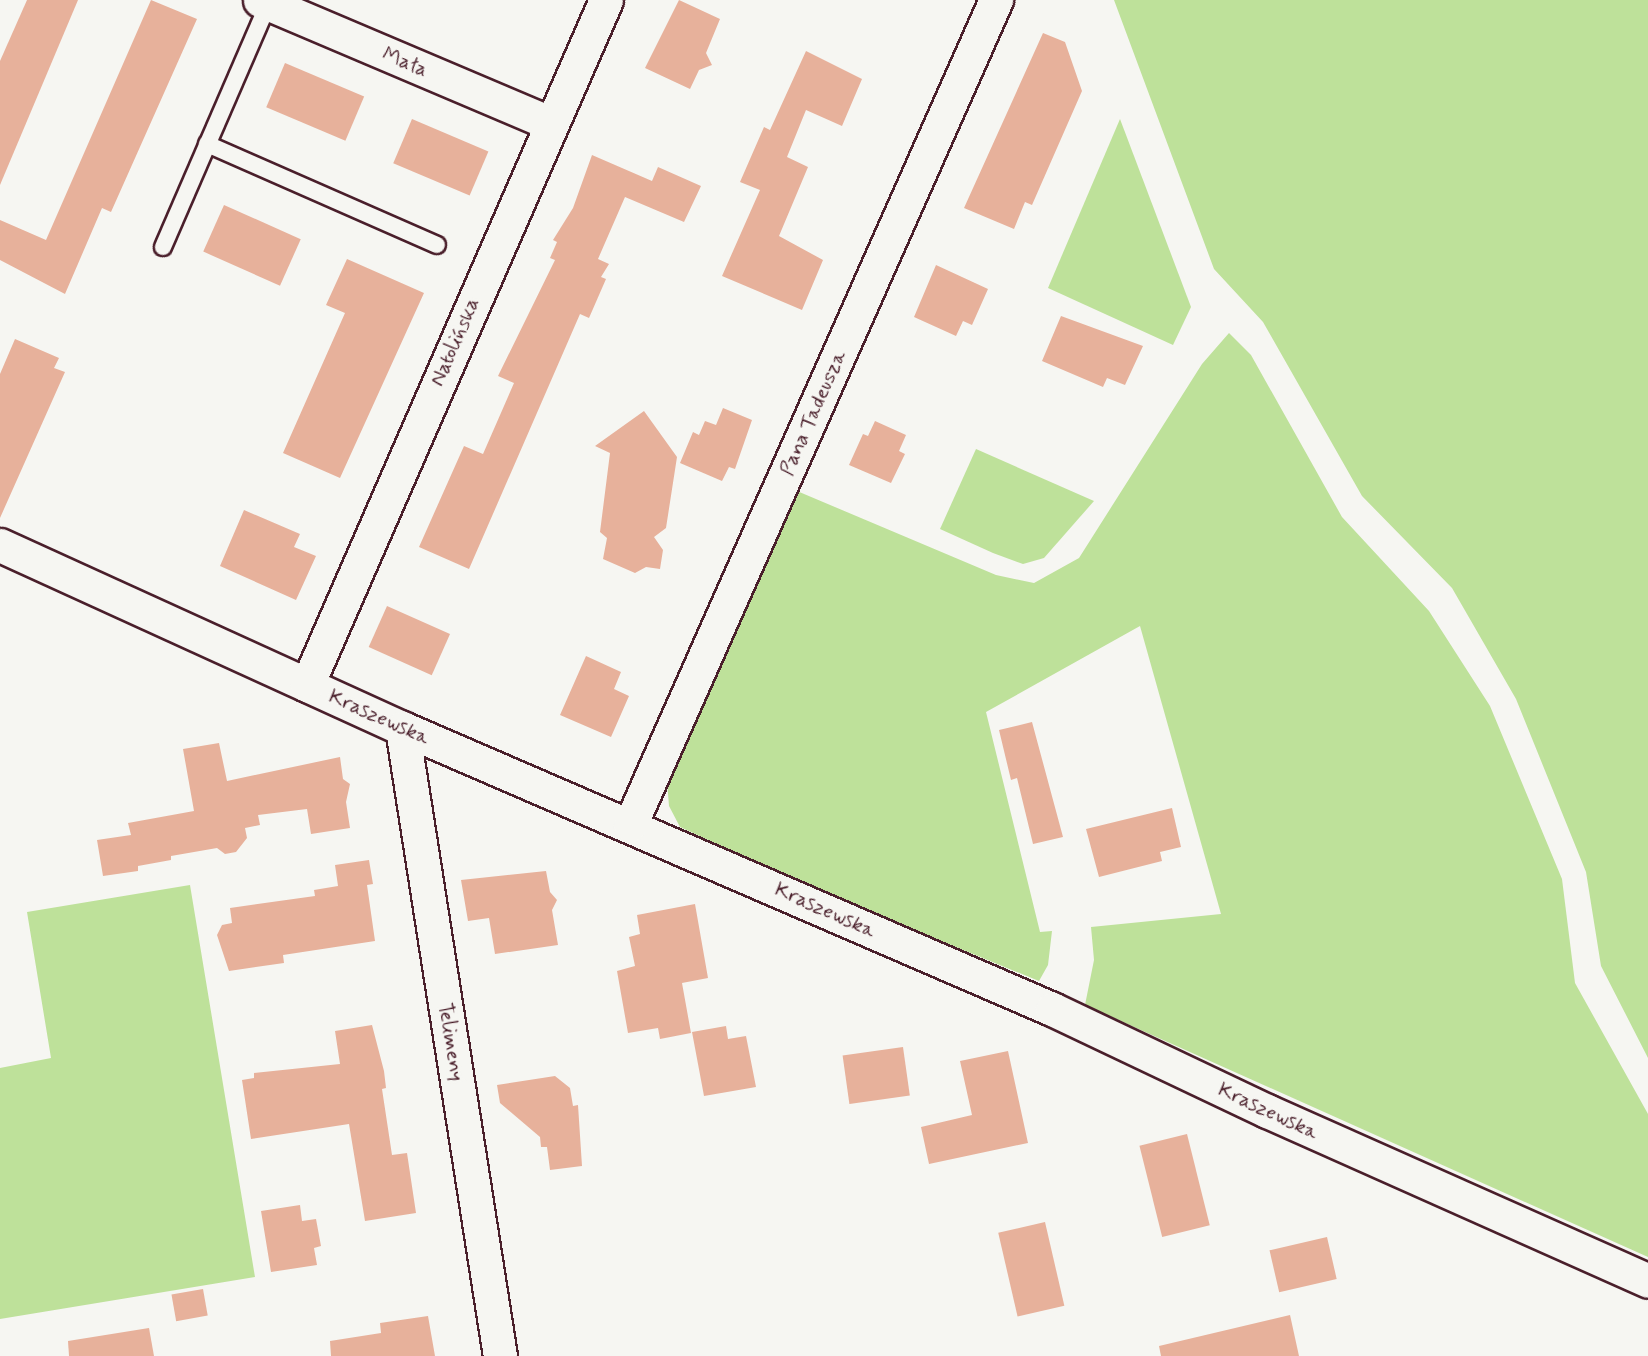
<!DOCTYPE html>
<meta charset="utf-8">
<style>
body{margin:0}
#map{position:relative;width:1648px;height:1356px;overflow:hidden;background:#f6f6f2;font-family:Mynerve,sans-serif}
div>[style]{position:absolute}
.green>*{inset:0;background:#bee19a}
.building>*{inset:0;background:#e7b19b;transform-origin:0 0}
.roads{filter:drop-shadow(2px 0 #4a1f2b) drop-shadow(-2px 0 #4a1f2b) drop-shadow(0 2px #4a1f2b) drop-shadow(0 -2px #4a1f2b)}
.lane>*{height:16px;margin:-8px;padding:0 8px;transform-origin:8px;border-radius:8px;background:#f6f6f2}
.street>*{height:33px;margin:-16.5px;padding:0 16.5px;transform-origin:16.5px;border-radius:16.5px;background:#f6f6f2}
span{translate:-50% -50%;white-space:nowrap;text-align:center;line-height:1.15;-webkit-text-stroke:6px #f6f6f2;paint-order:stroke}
.street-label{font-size:21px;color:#4a1f2b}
</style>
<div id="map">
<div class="green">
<i style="clip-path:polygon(1114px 0,1648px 0,1648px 1058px,1601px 966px,1586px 872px,1516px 699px,1452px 588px,1362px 496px,1263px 322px,1214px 269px)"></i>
<i style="clip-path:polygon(1120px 119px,1191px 307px,1173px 345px,1048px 288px)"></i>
<i style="clip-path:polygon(1229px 333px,1251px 355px,1342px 517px,1429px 611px,1490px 706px,1562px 879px,1575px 983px,1648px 1114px,1648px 1257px,1085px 1005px,1094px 960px,1091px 927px,1221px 914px,1140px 626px,986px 712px,1040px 932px,1052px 931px,1048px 965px,1039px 981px,812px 888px,680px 827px,669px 806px,667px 781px,797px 491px,996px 575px,1034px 583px,1079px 558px,1202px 364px)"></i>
<i style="clip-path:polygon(976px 449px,1094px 501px,1044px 558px,1023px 564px,993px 553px,940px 529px)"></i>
<i style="clip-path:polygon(190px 885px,255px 1277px,0 1319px,0 1068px,51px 1058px,27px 912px)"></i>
</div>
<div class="building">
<i style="clip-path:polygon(27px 0,78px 0,0 185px,0 61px)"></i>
<i style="clip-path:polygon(151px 0,197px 19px,111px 212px,102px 208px,65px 294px,0 260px,0 220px,46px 240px)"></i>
<i style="clip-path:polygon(679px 0,720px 19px,706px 53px,712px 65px,699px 70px,690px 89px,645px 68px)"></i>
<i style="clip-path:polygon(1043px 33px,1065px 42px,1082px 91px,1032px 205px,1025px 202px,1014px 229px,964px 208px)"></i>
<i style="clip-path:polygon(806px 51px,862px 79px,842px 126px,806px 110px,787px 157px,808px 167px,779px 236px,823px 260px,802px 310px,722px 276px,760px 190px,740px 182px,764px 127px,770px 130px)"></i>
<i style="left:285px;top:63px;width:86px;height:48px;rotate:23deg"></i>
<i style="left:412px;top:119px;width:83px;height:48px;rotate:23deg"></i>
<i style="clip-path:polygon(592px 155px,652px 181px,658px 167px,701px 186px,684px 222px,625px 197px,598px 259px,609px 264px,601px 277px,606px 279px,589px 318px,580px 314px,469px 569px,419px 547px,464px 446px,483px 454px,514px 383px,498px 376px,555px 260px,550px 258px,557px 242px,553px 240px,573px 208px)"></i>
<i style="left:224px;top:205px;width:84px;height:51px;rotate:24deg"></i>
<i style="clip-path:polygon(347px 259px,424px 293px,340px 478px,283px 453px,345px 313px,326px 305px)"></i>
<i style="clip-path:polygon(936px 265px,988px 289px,972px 325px,963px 321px,956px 336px,914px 317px)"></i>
<i style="clip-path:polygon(1061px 316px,1143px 346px,1125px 385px,1107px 378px,1103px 387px,1042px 361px)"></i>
<i style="clip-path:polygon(15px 339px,59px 358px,54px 368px,65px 372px,0 518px,0 374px)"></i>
<i style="clip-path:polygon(723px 408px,752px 420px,735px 469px,729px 467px,722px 481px,680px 463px,693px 432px,699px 435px,705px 421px,716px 425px)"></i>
<i style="clip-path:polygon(644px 411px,677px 457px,666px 528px,654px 537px,663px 550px,660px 569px,646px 567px,635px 573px,603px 559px,607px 538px,600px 532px,610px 453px,595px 446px)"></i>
<i style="clip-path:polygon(875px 421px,906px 435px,899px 451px,905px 454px,891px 483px,849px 465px,863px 434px,868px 436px)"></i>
<i style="clip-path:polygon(244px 510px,300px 534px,294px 547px,316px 556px,296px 600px,220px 566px)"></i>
<i style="left:387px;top:606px;width:69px;height:45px;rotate:24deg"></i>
<i style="clip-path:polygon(586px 656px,621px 672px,614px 689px,629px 696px,611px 737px,560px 715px)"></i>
<i style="clip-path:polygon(1032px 722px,1063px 837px,1033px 844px,1017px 778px,1011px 780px,999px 730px)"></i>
<i style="clip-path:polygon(219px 743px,227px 781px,340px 757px,343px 779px,350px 784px,346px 802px,350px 828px,311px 834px,307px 809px,258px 815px,260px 825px,245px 828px,247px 838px,236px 852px,225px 854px,217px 848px,171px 856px,171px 860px,138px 866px,138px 871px,103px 876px,97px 840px,131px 835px,128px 823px,194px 811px,183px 749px)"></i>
<i style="clip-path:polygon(1172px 808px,1181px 847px,1160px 852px,1162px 861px,1099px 877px,1086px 829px)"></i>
<i style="clip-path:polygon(369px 860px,373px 884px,367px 885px,375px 941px,283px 955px,284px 963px,229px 971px,217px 935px,222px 925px,232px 923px,230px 908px,315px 896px,314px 890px,338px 886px,335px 865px)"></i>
<i style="clip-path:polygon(546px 871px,550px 892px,557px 900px,552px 910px,558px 945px,495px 954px,489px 918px,468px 921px,461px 880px)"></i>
<i style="clip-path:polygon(695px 904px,708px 978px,682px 983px,691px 1033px,660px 1039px,658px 1028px,628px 1033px,617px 971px,635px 966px,629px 937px,640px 934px,637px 915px)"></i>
<i style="clip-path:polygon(372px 1025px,384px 1071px,386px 1088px,382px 1089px,392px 1155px,407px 1153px,416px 1213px,365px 1221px,349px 1124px,251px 1139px,242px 1080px,254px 1078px,254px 1073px,340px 1064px,335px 1031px)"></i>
<i style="clip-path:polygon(726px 1026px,728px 1039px,746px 1036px,756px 1087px,704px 1096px,692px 1032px)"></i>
<i style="left:903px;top:1047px;width:49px;height:61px;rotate:82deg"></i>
<i style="clip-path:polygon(1008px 1051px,1028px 1143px,929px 1164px,921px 1127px,972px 1115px,960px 1061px)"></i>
<i style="clip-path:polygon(555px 1076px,570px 1088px,573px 1106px,578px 1105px,582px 1166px,550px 1170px,547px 1147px,541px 1147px,540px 1137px,500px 1103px,497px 1085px)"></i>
<i style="left:1187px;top:1134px;width:94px;height:49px;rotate:76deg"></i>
<i style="clip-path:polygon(300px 1205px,302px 1221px,316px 1219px,321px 1246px,314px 1248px,317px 1265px,271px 1272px,261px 1211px)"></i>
<i style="left:1045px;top:1222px;width:86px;height:48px;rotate:77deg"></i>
<i style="left:1327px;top:1237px;width:43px;height:59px;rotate:77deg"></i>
<i style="left:203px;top:1289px;width:27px;height:32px;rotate:80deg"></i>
<i style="clip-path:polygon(1290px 1315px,1299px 1356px,1161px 1356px,1159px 1346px)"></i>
<i style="clip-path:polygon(428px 1316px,435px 1356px,331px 1356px,330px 1341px,381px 1333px,380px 1323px)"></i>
<i style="clip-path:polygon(149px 1328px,154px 1356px,69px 1356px,68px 1341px)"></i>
</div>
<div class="roads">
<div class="lane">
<i style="left:207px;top:144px;width:251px;rotate:23.7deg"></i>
<i style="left:163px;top:247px;width:265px;rotate:-66.6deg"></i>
</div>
<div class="street">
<i style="left:260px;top:0;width:315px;rotate:23deg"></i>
<i style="left:0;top:545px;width:442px;rotate:24.5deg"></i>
<i style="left:402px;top:728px;width:708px;rotate:23.38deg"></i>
<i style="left:1052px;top:1009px;width:238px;rotate:25.4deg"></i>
<i style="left:1267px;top:1111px;width:417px;rotate:24deg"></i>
<i style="left:307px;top:685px;width:747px;rotate:-66.42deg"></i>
<i style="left:402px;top:728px;width:636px;rotate:81.13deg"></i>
<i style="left:630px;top:825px;width:903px;rotate:-66.08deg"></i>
</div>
</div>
<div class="street-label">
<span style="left:405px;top:62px;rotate:23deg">Mała</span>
<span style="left:455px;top:342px;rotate:-67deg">Natolińska</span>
<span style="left:813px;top:413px;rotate:-66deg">Pana Tadeusza</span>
<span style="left:379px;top:717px;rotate:24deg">Kraszewska</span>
<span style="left:825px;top:910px;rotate:24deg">Kraszewska</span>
<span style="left:451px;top:1042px;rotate:81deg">Telimeny</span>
<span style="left:1268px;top:1111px;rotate:25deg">Kraszewska</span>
</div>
</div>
